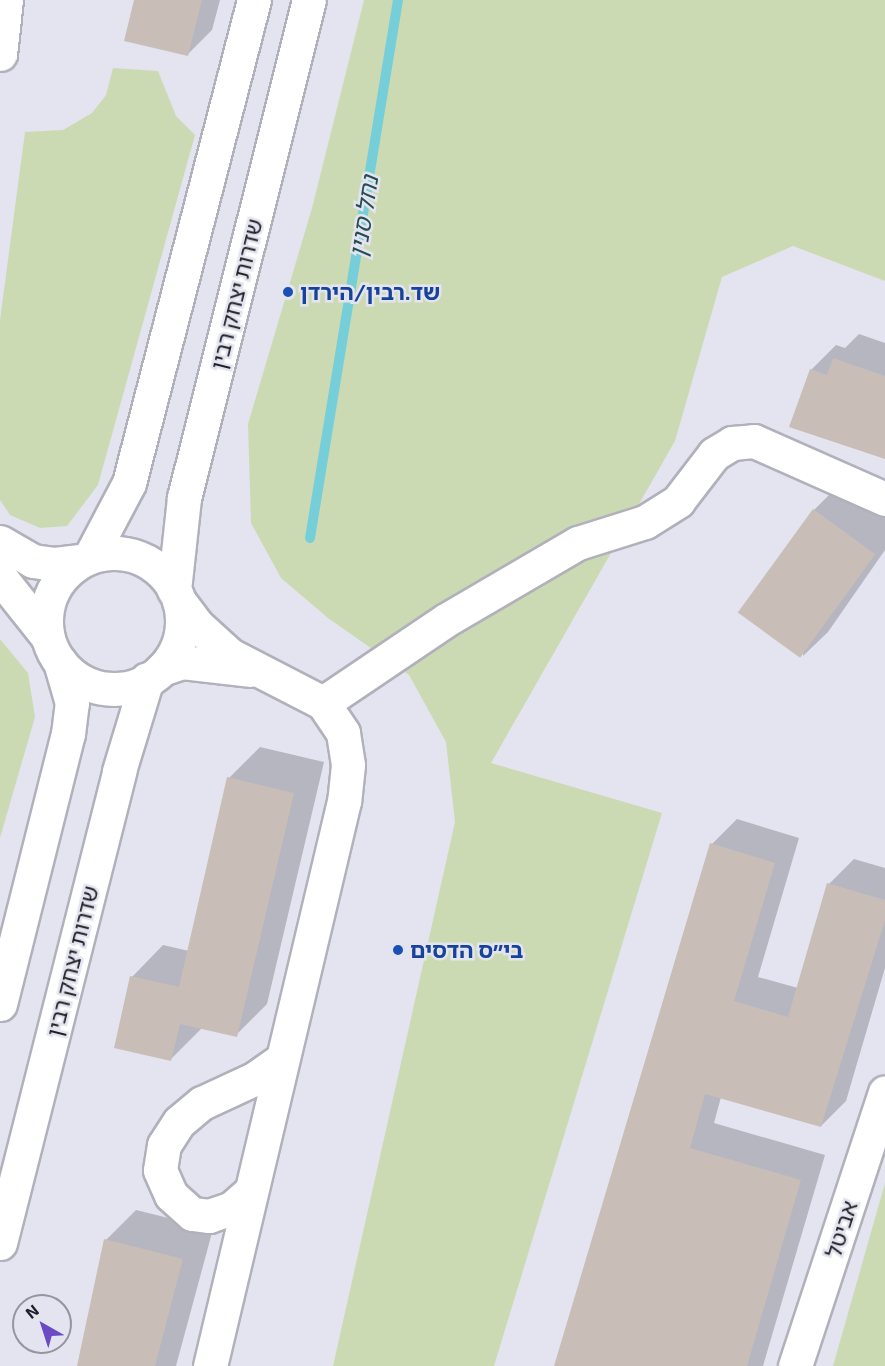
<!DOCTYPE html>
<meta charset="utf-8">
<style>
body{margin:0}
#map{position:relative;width:885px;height:1366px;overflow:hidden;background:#e3e4ef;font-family:"Exo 2","Noto Sans Hebrew",sans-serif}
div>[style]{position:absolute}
.green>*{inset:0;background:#ccdab4}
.shadow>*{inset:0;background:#0003}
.stream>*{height:10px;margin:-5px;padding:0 5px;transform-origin:5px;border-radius:5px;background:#76cfd8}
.building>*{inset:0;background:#c8beb7;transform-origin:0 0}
.roads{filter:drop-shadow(2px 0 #b1b1bc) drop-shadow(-2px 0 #b1b1bc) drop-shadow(0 2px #b1b1bc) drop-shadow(0 -2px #b1b1bc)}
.street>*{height:33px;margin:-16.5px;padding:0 16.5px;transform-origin:16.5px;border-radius:16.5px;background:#fff}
.secondary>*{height:33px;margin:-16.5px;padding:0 16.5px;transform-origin:16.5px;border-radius:16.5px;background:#fff}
.secondary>.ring{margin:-16.5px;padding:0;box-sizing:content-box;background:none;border:33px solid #fff;border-radius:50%}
.dots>*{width:16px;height:16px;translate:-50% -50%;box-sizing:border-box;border:3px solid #e3e4ef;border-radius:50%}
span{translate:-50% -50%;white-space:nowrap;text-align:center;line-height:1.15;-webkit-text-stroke:5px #e3e4ef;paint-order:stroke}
.transit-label{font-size:22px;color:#164399;font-weight:700}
.left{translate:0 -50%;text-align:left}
.street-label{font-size:22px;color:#1f1f24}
.water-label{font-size:24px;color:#254e52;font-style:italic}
.north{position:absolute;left:12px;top:1294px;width:60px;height:60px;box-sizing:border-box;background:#e3e4ef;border:2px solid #95959e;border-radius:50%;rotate:321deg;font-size:16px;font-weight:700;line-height:24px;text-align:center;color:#1f1f24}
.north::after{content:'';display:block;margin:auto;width:21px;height:27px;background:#6b4ac3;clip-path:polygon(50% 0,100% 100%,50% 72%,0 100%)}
</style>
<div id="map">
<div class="green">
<i style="clip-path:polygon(364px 0,885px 0,885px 281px,793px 246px,722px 277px,675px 441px,491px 763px,662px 813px,494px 1366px,333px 1366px,455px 822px,446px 742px,409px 675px,328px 618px,281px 578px,251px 523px,248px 424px,312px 208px)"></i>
<i style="clip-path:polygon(113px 68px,158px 71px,176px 116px,195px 135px,98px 485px,67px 526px,40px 528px,10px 515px,0 500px,0 320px,25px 132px,63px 130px,92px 113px,106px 95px)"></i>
<i style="clip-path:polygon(0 639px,28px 673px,35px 717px,0 838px)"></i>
<i style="clip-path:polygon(885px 1183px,885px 1366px,833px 1366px)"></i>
</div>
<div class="shadow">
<i style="clip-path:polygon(136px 0,220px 0,212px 30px,187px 55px)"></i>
<i style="clip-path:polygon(859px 334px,885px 343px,885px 458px,811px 370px,836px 345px,845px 348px)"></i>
<i style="clip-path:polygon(839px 485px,885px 518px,885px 550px,828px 632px,803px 656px,814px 510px)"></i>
<i style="clip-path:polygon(260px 747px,324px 762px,267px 1004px,236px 1035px,202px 1028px,170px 1060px,132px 977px,163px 945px,189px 951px,229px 778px)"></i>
<i style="clip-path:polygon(737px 819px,799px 838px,758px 977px,798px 988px,829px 884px,854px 859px,885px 868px,885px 968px,846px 1101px,821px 1126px,721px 1097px,714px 1123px,825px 1155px,763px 1366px,556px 1366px,712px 844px)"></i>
<i style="clip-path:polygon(136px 1210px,213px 1229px,176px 1366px,78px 1366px,106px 1240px)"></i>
</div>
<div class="stream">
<i style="left:310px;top:538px;width:545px;rotate:-80.71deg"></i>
</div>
<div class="building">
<i style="clip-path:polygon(134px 0,202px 0,188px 56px,124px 41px)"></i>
<i style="clip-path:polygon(833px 358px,885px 376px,885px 459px,789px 427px,810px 369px,827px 375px)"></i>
<i style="left:813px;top:509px;width:77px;height:128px;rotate:36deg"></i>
<i style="clip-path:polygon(227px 777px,294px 793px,237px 1037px,180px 1024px,171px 1061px,114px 1048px,130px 976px,179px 987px)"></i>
<i style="clip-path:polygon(710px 843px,775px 863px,734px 1001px,788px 1017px,827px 883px,885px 900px,885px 920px,821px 1127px,705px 1094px,690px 1148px,801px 1180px,747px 1366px,554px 1366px)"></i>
<i style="clip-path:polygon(104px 1239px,183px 1259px,155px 1366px,77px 1366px)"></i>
</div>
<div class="roads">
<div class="street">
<i style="left:179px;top:601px;width:30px;rotate:53deg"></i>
<i style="left:197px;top:625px;width:45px;rotate:42.3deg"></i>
<i style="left:230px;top:655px;width:105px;rotate:27.3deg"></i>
<i style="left:323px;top:703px;width:36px;rotate:56deg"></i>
<i style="left:343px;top:733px;width:32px;rotate:81deg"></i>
<i style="left:348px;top:765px;width:36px;rotate:96deg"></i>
<i style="left:344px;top:801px;width:581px;rotate:103.34deg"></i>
<i style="left:162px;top:669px;width:21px;rotate:-19deg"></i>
<i style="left:182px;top:662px;width:68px;rotate:6.7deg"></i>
<i style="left:323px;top:703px;width:148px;rotate:-34deg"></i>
<i style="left:446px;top:620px;width:153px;rotate:-30.3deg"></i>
<i style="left:578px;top:543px;width:70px;rotate:-17.4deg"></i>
<i style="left:645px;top:522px;width:39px;rotate:-32deg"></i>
<i style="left:678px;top:501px;width:59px;rotate:-52.5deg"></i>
<i style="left:714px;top:454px;width:21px;rotate:-31deg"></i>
<i style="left:732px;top:443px;width:22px;rotate:-5deg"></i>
<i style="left:754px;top:441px;width:143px;rotate:23.9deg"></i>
<i style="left:249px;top:1193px;width:23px;rotate:139deg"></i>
<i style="left:232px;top:1208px;width:24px;rotate:161deg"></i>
<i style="left:209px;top:1216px;width:17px;rotate:-173deg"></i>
<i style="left:192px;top:1214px;width:28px;rotate:-138deg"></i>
<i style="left:171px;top:1195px;width:27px;rotate:-114deg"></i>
<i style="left:160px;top:1170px;width:25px;rotate:-81deg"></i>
<i style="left:164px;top:1145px;width:27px;rotate:-57deg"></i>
<i style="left:179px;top:1122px;width:30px;rotate:-40deg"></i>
<i style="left:202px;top:1103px;width:57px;rotate:-24.8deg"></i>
<i style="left:254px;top:1079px;width:33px;rotate:-35deg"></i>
<i style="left:795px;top:1366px;width:288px;rotate:-71.8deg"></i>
</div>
<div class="secondary">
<i style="left:0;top:54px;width:54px;rotate:-83.7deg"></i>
<i style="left:0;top:542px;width:38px;rotate:30deg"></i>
<i style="left:33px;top:561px;width:22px;rotate:8deg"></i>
<i style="left:55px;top:564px;width:25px;rotate:-7deg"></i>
<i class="ring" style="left:46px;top:553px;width:103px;height:103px"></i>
<i style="left:90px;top:557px;width:84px;rotate:-62.2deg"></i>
<i style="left:129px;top:483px;width:499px;rotate:-75.5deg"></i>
<i style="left:0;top:577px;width:75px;rotate:51.5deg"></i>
<i style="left:174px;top:590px;width:93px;rotate:-83.8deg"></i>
<i style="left:184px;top:498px;width:513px;rotate:-75.91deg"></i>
<i style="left:0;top:1004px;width:278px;rotate:-75.9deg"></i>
<i style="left:68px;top:734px;width:31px;rotate:-83deg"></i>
<i style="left:72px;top:703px;width:43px;rotate:-106.3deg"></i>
<i style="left:0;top:1243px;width:487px;rotate:-75.8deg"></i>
<i style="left:119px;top:771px;width:96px;rotate:-73.1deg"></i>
</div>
</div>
<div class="dots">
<i style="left:288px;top:292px;background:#1a4fb4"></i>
<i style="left:398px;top:950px;background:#1a4fb4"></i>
</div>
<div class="transit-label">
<span class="left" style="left:300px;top:292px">שד.רבין/הירדן</span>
<span class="left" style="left:410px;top:950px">בי״ס הדסים</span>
</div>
<div class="street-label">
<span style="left:236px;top:294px;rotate:-76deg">שדרות יצחק רבין</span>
<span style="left:72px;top:961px;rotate:-76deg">שדרות יצחק רבין</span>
<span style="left:841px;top:1229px;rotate:-72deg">אביטל</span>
</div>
<div class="water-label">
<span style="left:363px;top:216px;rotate:-81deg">נחל סנין</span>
</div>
<div class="north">N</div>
</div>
